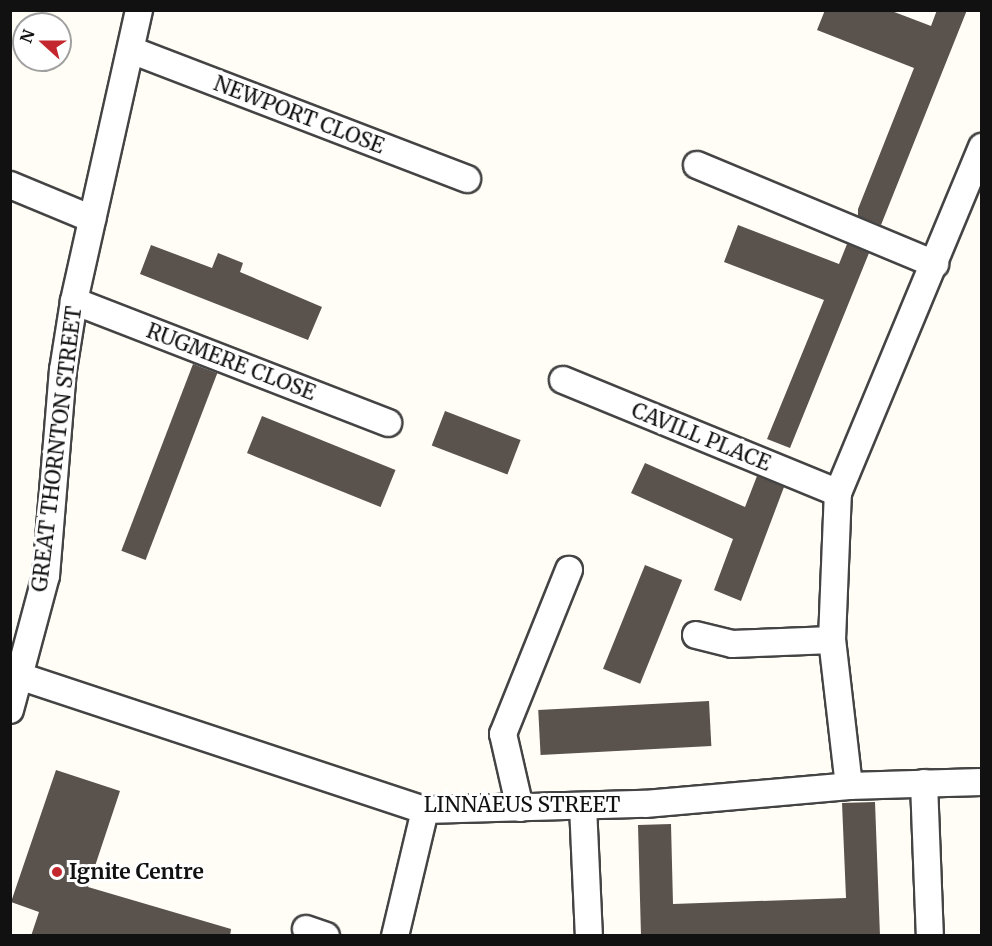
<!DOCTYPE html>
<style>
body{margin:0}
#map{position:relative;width:992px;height:946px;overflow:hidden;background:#fffdf5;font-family:Merriweather,serif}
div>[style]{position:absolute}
.building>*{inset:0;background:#5a524d;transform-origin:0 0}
.roads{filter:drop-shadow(2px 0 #444) drop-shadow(-2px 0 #444) drop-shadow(0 2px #444) drop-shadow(0 -2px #444)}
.minor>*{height:26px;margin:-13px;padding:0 13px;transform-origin:13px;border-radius:13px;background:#fff}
.dots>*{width:16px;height:16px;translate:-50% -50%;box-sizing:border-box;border:3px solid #fff;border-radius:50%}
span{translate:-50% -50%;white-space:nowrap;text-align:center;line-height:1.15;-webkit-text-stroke:6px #fff;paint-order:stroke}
.street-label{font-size:21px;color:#111}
.poi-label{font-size:21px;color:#111;font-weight:700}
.left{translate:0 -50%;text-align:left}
.frame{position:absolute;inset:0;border:12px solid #111;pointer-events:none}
.north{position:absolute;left:12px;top:12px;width:60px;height:60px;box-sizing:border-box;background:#fff;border:2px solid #a0a0a0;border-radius:50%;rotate:291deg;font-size:16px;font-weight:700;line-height:24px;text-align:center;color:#111}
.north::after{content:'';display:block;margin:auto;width:21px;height:27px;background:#c4262e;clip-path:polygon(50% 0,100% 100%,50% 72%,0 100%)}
</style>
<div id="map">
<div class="building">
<i style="clip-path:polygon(825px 10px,889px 10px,931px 26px,937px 10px,967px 10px,881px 225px,858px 216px,858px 209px,914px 68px,817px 30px)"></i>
<i style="clip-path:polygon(738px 225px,839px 264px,847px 244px,869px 253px,790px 448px,767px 439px,824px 300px,724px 262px)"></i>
<i style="clip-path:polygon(151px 245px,212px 268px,218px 253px,243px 263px,240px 272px,322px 307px,308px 340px,140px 274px)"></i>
<i style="left:193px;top:364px;width:26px;height:200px;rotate:21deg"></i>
<i style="left:445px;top:411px;width:81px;height:37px;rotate:21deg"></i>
<i style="left:262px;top:416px;width:144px;height:40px;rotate:22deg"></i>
<i style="clip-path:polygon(645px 463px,745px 507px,757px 476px,784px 487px,741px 601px,714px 590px,733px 539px,631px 493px)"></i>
<i style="left:645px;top:565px;width:40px;height:112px;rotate:22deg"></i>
<i style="left:709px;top:701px;width:45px;height:171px;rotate:87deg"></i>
<i style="clip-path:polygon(56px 770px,120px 791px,88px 887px,231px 929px,230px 936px,31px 936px,39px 912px,11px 902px)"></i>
<i style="clip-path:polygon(875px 802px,880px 936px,641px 936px,638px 825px,671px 824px,673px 904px,846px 898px,842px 803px)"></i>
</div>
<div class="roads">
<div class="minor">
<i style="left:131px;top:50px;width:360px;rotate:21deg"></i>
<i style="left:697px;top:165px;width:258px;rotate:22.6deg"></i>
<i style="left:10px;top:185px;width:89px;rotate:22.5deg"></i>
<i style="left:74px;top:301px;width:337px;rotate:21.2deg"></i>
<i style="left:563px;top:380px;width:297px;rotate:22.3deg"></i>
<i style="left:696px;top:635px;width:37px;rotate:14deg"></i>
<i style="left:732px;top:644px;width:100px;rotate:-2.3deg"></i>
<i style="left:10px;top:673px;width:437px;rotate:18.3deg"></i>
<i style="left:425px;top:810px;width:220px;rotate:-1.6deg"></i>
<i style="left:645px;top:804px;width:205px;rotate:-5deg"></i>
<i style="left:849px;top:786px;width:133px;rotate:-1.7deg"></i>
<i style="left:10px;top:710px;width:139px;rotate:-75deg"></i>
<i style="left:46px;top:576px;width:207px;rotate:-85.3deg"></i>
<i style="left:63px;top:370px;width:70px;rotate:-80.9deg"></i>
<i style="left:74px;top:301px;width:298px;rotate:-77.4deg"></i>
<i style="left:924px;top:783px;width:153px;rotate:87.8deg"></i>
<i style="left:849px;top:786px;width:147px;rotate:-96.6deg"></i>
<i style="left:832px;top:640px;width:147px;rotate:-87.7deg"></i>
<i style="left:838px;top:493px;width:375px;rotate:-67.4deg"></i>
<i style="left:583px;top:806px;width:130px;rotate:87.4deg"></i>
<i style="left:520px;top:808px;width:76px;rotate:-102.9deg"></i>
<i style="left:503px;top:734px;width:177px;rotate:-68.1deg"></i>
<i style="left:306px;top:929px;width:21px;rotate:19deg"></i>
<i style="left:395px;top:936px;width:130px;rotate:-76.6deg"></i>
</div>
</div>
<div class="dots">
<i style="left:57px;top:872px;background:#c4262e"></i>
</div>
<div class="street-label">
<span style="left:299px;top:115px;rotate:21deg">NEWPORT CLOSE</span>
<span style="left:231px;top:362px;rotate:21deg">RUGMERE CLOSE</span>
<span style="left:701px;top:437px;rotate:22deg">CAVILL PLACE</span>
<span style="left:57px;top:449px;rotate:-83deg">GREAT THORNTON STREET</span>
<span style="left:522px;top:805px">LINNAEUS STREET</span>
</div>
<div class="poi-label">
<span class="left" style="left:69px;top:872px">Ignite Centre</span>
</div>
<div class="frame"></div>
<div class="north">N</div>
</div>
